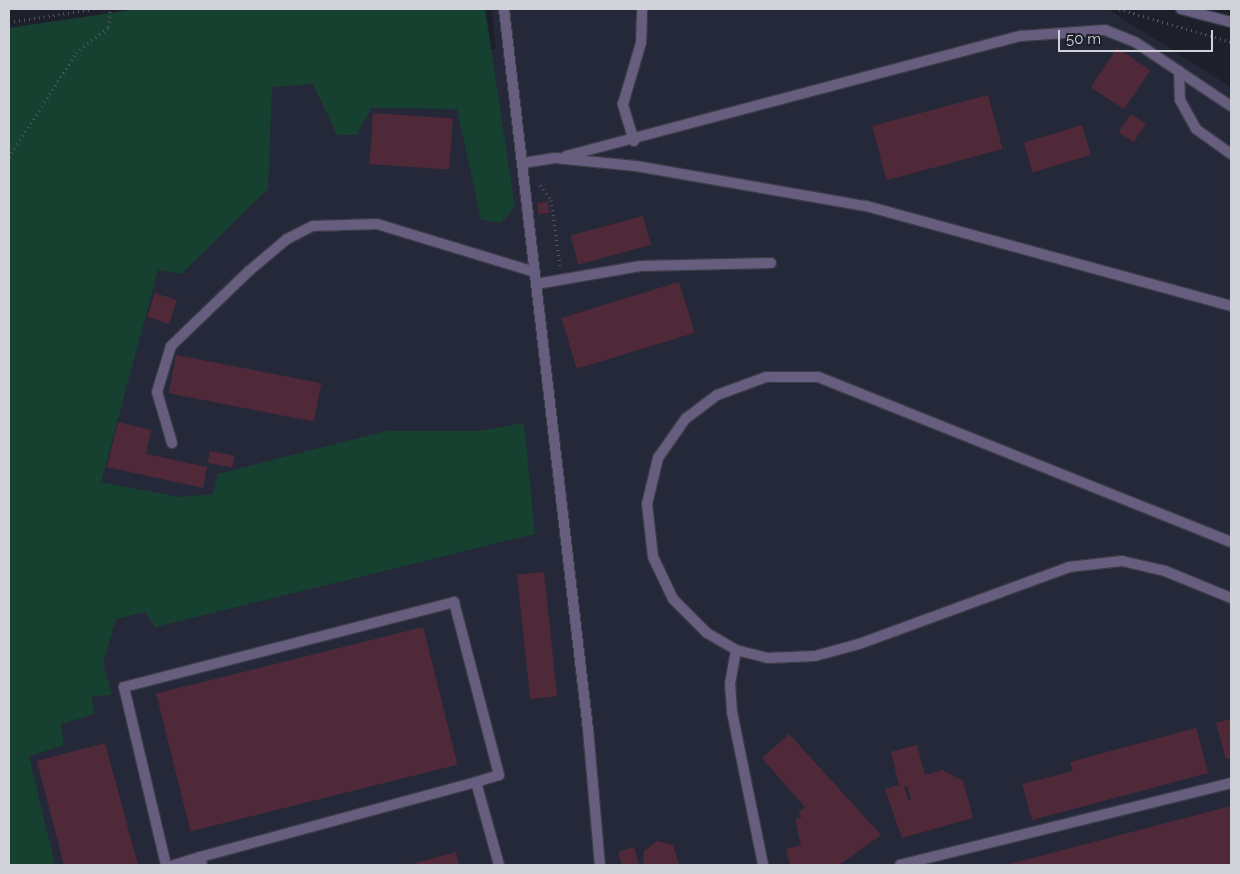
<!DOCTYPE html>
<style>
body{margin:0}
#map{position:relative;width:1240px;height:874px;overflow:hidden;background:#1d202b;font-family:Raleway,sans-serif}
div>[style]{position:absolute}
.built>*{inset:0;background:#252839}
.green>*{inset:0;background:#164130}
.building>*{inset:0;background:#502939;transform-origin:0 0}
.path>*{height:3px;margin-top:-1.5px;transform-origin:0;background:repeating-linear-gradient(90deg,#555862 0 1px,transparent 0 5px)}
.roads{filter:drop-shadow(1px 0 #3a3c47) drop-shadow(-1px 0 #3a3c47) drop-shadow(0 1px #3a3c47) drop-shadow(0 -1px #3a3c47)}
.service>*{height:10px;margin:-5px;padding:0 5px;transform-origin:5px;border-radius:5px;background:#675d7f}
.tertiary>*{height:10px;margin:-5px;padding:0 5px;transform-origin:5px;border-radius:5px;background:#675d7f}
span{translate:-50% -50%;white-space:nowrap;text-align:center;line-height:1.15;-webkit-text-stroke:4px #1d202b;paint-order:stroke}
.frame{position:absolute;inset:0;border:10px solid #d0d2da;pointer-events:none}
.scale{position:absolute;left:1058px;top:30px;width:155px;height:22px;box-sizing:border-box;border:2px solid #d0d2da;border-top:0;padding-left:6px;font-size:15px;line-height:18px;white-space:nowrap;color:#d0d2da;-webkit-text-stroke:4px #1d202b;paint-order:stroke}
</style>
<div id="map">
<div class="built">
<i style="clip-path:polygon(492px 9px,1107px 9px,1231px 87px,1231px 865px,27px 865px,9px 718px,159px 258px,252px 63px,496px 49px)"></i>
</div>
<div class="green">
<i style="clip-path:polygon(137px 9px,485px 9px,515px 207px,501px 223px,481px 220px,457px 109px,371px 108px,357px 135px,337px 135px,313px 84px,272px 87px,268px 189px,181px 274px,158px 270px,101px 482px,179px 497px,213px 494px,218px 474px,386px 431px,479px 431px,524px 423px,535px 534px,155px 627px,145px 612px,116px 619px,103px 663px,112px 695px,92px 696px,94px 714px,61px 724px,64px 745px,29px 756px,55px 865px,9px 865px,9px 28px)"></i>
</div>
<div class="building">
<i style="left:1117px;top:48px;width:40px;height:47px;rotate:34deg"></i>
<i style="left:988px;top:95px;width:56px;height:120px;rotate:75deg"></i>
<i style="left:373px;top:113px;width:80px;height:51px;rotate:4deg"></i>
<i style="left:1131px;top:114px;width:18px;height:22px;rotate:34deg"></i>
<i style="left:1082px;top:125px;width:31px;height:61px;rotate:73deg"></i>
<i style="left:548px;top:202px;width:11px;height:11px;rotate:85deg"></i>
<i style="left:643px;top:216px;width:30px;height:75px;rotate:75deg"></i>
<i style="left:679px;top:282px;width:53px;height:123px;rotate:73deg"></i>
<i style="left:155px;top:293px;width:23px;height:25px;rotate:18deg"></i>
<i style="left:176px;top:355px;width:148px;height:39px;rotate:11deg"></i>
<i style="clip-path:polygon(118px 422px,151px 430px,146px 454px,207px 467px,203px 488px,107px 467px)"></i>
<i style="left:210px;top:451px;width:25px;height:12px;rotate:11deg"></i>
<i style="left:544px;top:572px;width:125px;height:27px;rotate:84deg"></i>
<i style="left:423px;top:627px;width:142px;height:275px;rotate:76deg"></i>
<i style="clip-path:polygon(1231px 719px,1231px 758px,1226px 759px,1216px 723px)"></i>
<i style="clip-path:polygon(1196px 728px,1208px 773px,1032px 820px,1022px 784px,1073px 771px,1070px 762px)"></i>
<i style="clip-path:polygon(789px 734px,881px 835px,839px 865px,790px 865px,786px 849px,801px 845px,795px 819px,802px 817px,798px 813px,805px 807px,762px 758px)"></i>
<i style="clip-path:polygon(105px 743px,138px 865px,64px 865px,37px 761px)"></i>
<i style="clip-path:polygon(evenodd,917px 745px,925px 775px,943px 770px,963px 781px,973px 818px,902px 838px,885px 789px,899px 785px,891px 752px,917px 745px,907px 786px,911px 799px,908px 800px,904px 787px,907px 786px)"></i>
<i style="clip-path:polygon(1231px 806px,1231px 865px,1005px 865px)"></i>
<i style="clip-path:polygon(657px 841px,673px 845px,679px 865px,643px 865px,644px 851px)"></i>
<i style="clip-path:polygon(634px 847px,639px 865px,622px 865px,618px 852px)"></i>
<i style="clip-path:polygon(456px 852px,459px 865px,408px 865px)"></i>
</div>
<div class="path">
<i style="left:1119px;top:9px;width:117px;rotate:16.4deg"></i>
<i style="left:9px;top:22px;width:85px;rotate:-8.8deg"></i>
<i style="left:9px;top:157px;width:124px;rotate:-57.2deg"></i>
<i style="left:76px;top:53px;width:42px;rotate:-38.2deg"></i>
<i style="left:109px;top:27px;width:18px;rotate:-87deg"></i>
<i style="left:540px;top:185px;width:19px;rotate:54deg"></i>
<i style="left:551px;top:200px;width:66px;rotate:82.1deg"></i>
</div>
<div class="roads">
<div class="service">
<i style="left:504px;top:9px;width:725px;rotate:83.35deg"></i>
<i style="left:588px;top:729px;width:137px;rotate:85deg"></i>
<i style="left:1179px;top:71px;width:29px;rotate:88deg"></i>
<i style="left:1180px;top:100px;width:33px;rotate:61deg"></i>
<i style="left:1196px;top:129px;width:43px;rotate:35.5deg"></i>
<i style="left:634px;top:141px;width:39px;rotate:-107deg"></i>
<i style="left:623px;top:104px;width:64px;rotate:-73.6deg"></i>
<i style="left:641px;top:43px;width:34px;rotate:-88deg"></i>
<i style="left:566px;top:156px;width:471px;rotate:-14.8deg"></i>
<i style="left:1021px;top:36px;width:43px;rotate:-4deg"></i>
<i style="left:1064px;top:33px;width:41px;rotate:-4.2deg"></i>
<i style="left:1105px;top:30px;width:32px;rotate:22deg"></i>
<i style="left:1135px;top:42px;width:115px;rotate:33.7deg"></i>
<i style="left:523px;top:163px;width:32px;rotate:-9deg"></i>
<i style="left:555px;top:158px;width:81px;rotate:5.6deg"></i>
<i style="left:636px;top:166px;width:233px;rotate:9.9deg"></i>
<i style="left:866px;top:206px;width:378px;rotate:15.3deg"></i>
<i style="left:536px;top:284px;width:106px;rotate:-9.8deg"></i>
<i style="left:640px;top:266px;width:131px;rotate:-1.3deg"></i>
<i style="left:172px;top:443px;width:53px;rotate:-106.4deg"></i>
<i style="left:157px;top:392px;width:48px;rotate:-73.1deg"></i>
<i style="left:171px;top:346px;width:108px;rotate:-43.9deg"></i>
<i style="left:249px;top:271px;width:50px;rotate:-40.1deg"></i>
<i style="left:287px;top:239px;width:29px;rotate:-27deg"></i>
<i style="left:313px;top:226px;width:64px;rotate:-1.8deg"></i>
<i style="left:377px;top:224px;width:165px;rotate:16.9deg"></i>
<i style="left:1231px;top:542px;width:445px;rotate:-158.2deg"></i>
<i style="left:818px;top:377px;width:52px;rotate:180deg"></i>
<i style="left:766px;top:377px;width:52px;rotate:159.8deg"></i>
<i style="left:717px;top:395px;width:39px;rotate:143deg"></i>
<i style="left:686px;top:418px;width:49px;rotate:125deg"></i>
<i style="left:658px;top:458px;width:47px;rotate:103.4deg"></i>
<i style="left:647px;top:504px;width:53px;rotate:83.5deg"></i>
<i style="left:653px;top:557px;width:47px;rotate:64.5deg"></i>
<i style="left:673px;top:599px;width:48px;rotate:45deg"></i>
<i style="left:707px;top:633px;width:34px;rotate:30deg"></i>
<i style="left:736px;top:650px;width:32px;rotate:14deg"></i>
<i style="left:767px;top:658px;width:48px;rotate:-2.4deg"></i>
<i style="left:815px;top:656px;width:46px;rotate:-15.3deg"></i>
<i style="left:859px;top:644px;width:224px;rotate:-20.1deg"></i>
<i style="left:1069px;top:567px;width:53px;rotate:-6.5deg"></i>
<i style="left:1122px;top:561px;width:44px;rotate:13.1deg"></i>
<i style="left:1165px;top:571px;width:71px;rotate:22.2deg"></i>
<i style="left:736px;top:650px;width:34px;rotate:100deg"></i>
<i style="left:730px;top:683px;width:29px;rotate:86deg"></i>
<i style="left:732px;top:712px;width:156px;rotate:78.5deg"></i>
<i style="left:200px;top:857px;width:286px;rotate:-15.2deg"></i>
<i style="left:166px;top:865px;width:183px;rotate:-103.3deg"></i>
<i style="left:124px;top:687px;width:341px;rotate:-14.4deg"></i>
<i style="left:454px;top:602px;width:179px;rotate:75.4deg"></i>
<i style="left:499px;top:775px;width:24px;rotate:163deg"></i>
<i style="left:476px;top:782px;width:86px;rotate:74.5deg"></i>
<i style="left:174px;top:865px;width:27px;rotate:-17deg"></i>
<i style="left:200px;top:857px;width:8px;rotate:76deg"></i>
<i style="left:900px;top:865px;width:341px;rotate:-13.9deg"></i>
</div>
<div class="tertiary">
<i style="left:1181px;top:9px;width:52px;rotate:14.6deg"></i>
</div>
</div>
<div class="frame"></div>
<div class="scale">50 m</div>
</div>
